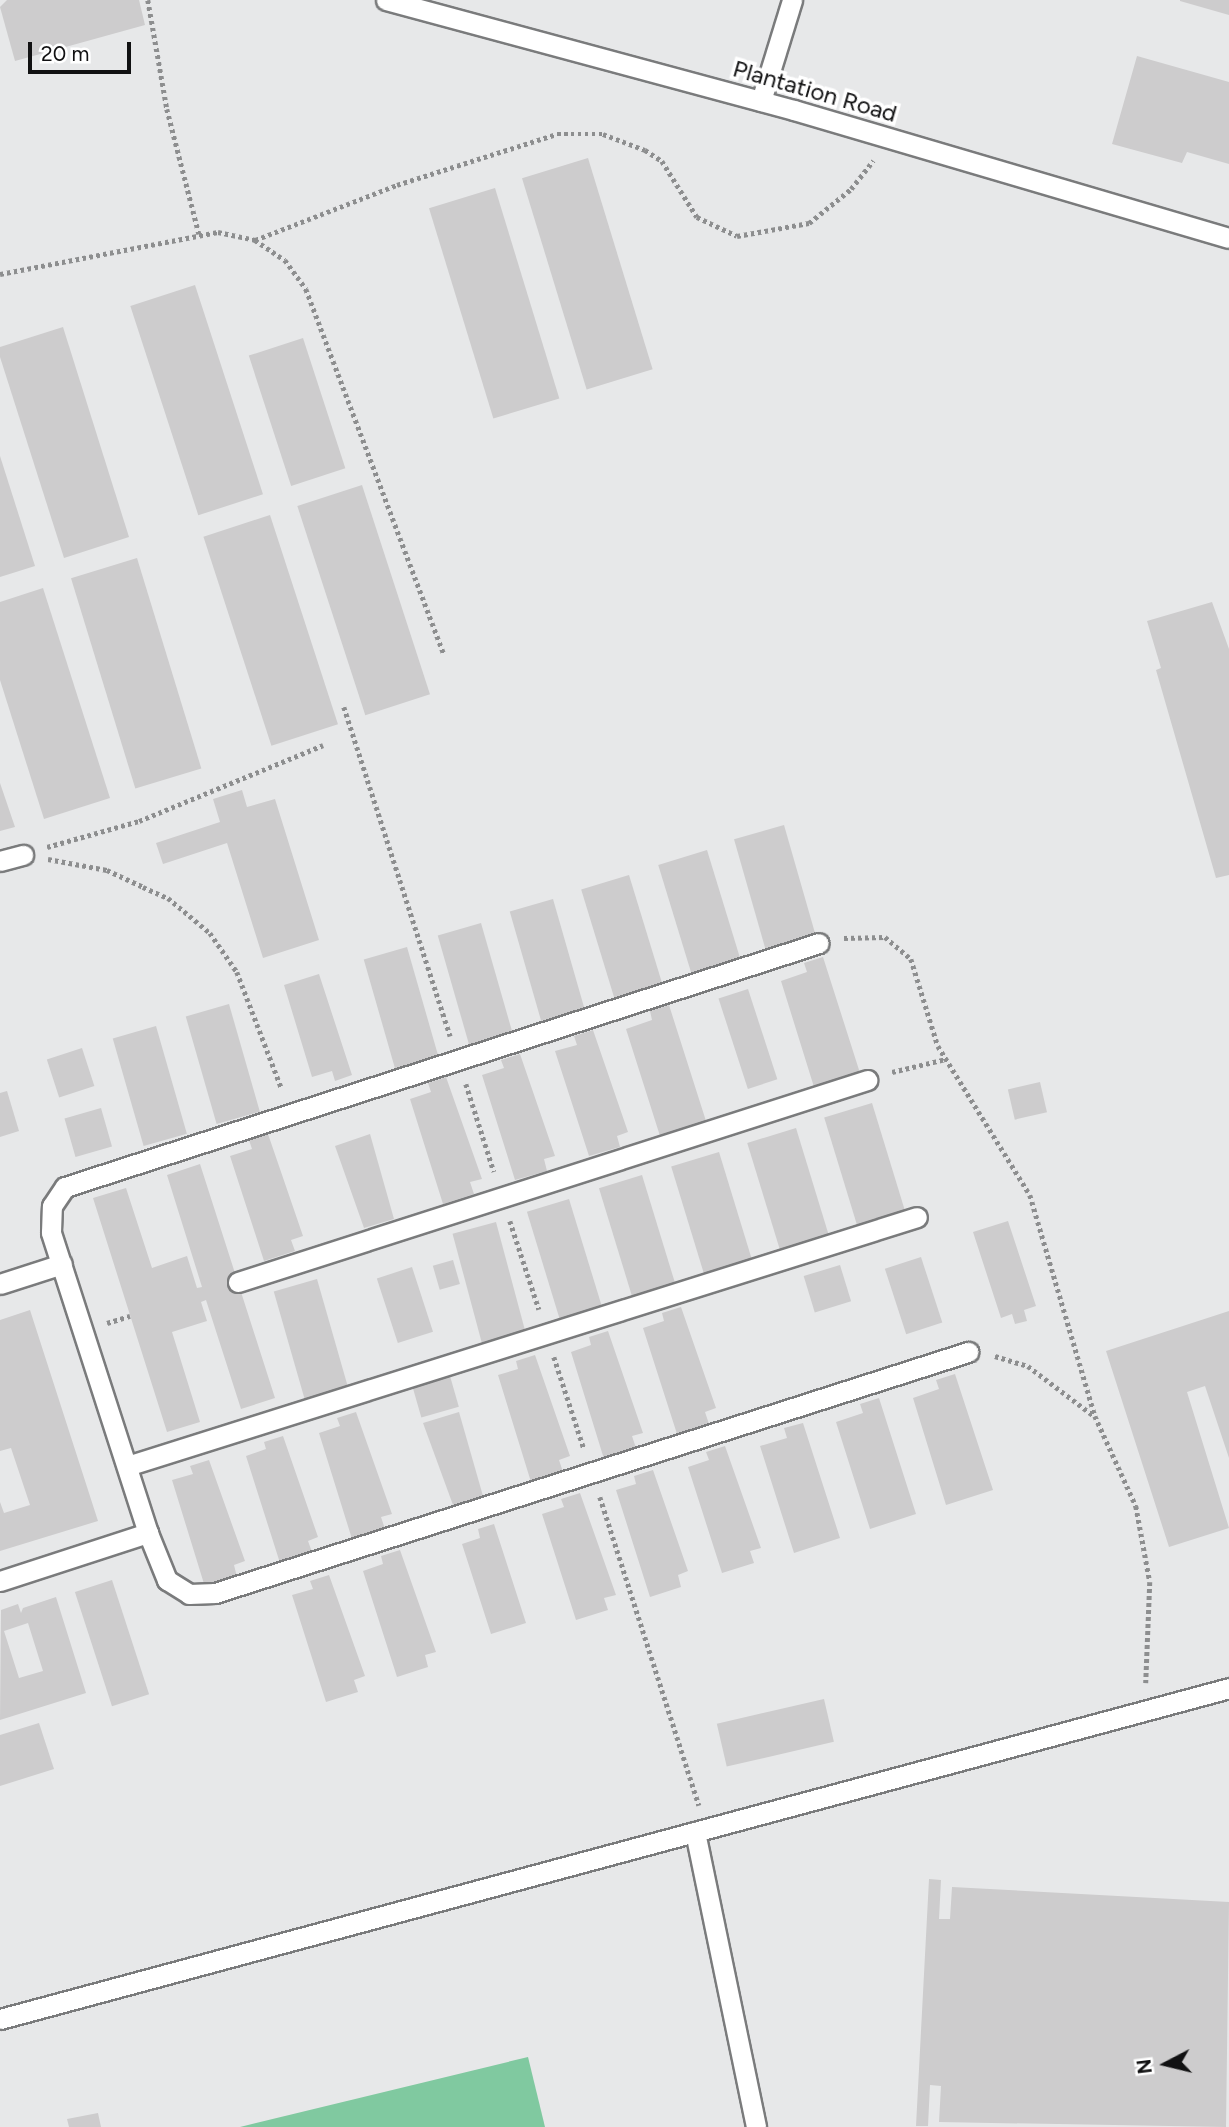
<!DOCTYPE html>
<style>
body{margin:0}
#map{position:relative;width:1229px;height:2127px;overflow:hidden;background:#e7e8e9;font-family:Figtree,sans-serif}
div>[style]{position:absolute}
.green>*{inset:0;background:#80c9a0}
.building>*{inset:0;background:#cdcccd;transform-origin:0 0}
.path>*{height:4.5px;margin-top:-2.25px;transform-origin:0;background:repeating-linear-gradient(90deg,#8d8e8f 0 3.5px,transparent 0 7px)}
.roads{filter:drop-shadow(2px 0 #7a7b7c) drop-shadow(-2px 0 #7a7b7c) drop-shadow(0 2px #7a7b7c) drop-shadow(0 -2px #7a7b7c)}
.service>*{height:19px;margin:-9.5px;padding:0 9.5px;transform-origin:9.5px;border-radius:9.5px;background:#fff}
span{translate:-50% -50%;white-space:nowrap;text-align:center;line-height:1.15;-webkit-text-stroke:7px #fff;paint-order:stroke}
.street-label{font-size:24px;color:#111112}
.north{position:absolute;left:1131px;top:2029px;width:70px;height:70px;-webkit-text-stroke:5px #fff;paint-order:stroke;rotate:263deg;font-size:19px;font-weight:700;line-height:28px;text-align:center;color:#111112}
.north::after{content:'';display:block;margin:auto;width:24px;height:32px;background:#111112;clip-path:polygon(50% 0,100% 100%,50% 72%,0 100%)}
.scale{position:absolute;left:28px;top:42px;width:103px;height:32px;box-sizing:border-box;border:4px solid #111112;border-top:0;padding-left:9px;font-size:21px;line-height:24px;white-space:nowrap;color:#111112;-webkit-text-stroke:5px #fff;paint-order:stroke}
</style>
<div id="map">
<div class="green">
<i style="clip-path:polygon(528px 2057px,545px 2127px,240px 2127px)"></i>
</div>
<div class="building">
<i style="clip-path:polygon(7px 0,139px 0,145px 25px,15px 61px,0 7px)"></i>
<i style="clip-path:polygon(1180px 0,1229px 0,1229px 15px,1180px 1px)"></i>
<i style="clip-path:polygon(1137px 56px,1229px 82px,1229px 164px,1187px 152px,1182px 163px,1112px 144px)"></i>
<i style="left:588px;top:158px;width:221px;height:69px;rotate:73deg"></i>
<i style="left:495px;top:188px;width:220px;height:69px;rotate:73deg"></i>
<i style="left:195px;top:285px;width:220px;height:68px;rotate:72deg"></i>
<i style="clip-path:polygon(63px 327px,129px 537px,64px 558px,0 357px,0 347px)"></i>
<i style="left:303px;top:338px;width:137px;height:57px;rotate:72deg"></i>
<i style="clip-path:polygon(0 456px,35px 566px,0 577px)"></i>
<i style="left:362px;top:485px;width:220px;height:68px;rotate:72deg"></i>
<i style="left:270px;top:515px;width:220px;height:70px;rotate:72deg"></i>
<i style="left:137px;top:558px;width:220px;height:69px;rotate:73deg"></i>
<i style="clip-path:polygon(43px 588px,110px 798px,44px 819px,0 680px,0 602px)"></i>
<i style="clip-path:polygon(1212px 602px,1229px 649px,1229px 875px,1216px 878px,1156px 670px,1161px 668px,1147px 621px)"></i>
<i style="clip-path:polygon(0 783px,15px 827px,0 831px)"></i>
<i style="clip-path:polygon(242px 790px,247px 807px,275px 799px,319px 940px,263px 958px,227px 843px,163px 864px,156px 843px,220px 822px,213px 799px)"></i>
<i style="left:784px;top:825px;width:114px;height:52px;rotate:74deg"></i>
<i style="left:707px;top:850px;width:113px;height:51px;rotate:73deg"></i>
<i style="left:629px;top:875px;width:113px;height:50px;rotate:73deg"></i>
<i style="left:553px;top:899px;width:114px;height:45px;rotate:74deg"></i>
<i style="left:481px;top:923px;width:114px;height:45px;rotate:74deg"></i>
<i style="left:407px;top:947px;width:114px;height:45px;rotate:74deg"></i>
<i style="clip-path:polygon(823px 957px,860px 1073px,814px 1087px,781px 981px,807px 972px,804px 963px)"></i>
<i style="clip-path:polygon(319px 974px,352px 1075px,335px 1081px,332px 1071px,312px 1077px,284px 985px)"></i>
<i style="left:748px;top:989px;width:95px;height:31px;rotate:72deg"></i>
<i style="left:229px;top:1004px;width:112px;height:45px;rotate:74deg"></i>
<i style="clip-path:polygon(669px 1005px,706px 1121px,660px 1136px,626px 1029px,652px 1020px,650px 1011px)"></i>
<i style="left:156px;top:1026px;width:112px;height:45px;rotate:74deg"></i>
<i style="clip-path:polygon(593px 1030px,628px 1132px,617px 1136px,620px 1147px,589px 1156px,555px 1051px,577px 1045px,574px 1036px)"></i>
<i style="left:82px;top:1048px;width:40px;height:37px;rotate:72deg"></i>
<i style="clip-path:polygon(520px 1054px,555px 1156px,544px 1159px,547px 1171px,515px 1180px,482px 1075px,504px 1068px,501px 1060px)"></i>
<i style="clip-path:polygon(446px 1077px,482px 1179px,470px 1182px,474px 1194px,443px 1204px,410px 1099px,431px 1092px,428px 1083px)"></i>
<i style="left:1040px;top:1082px;width:31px;height:33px;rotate:77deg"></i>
<i style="clip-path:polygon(7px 1091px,19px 1131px,0 1137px,0 1093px)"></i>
<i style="left:872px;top:1103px;width:113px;height:50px;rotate:73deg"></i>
<i style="left:101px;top:1108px;width:40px;height:38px;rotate:74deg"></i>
<i style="left:796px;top:1128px;width:113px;height:51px;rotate:73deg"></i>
<i style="clip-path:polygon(268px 1134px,303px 1236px,291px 1240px,295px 1251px,264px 1261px,230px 1156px,252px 1149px,249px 1140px)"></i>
<i style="clip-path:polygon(370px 1134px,394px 1219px,364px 1228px,335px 1146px)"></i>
<i style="left:719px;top:1152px;width:113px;height:50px;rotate:73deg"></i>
<i style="clip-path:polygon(200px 1164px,275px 1398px,241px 1409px,206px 1300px,201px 1302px,207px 1321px,172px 1332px,200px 1422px,167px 1432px,93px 1198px,126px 1188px,152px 1268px,187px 1256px,197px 1288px,202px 1287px,167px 1175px)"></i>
<i style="left:642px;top:1175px;width:113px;height:45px;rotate:73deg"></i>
<i style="left:569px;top:1199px;width:113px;height:44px;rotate:73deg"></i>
<i style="clip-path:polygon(1008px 1221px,1036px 1306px,1024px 1310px,1027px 1321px,1015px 1324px,1012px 1314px,1001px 1318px,973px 1232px)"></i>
<i style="left:496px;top:1222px;width:113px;height:45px;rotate:75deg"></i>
<i style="left:921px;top:1257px;width:69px;height:38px;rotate:72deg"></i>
<i style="left:453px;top:1260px;width:25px;height:21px;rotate:74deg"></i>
<i style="left:840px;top:1265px;width:38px;height:38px;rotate:73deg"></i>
<i style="left:412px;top:1267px;width:68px;height:37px;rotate:72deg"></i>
<i style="left:317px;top:1279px;width:112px;height:45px;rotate:74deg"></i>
<i style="clip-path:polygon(681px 1307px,716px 1408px,705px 1412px,709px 1424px,677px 1434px,643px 1328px,664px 1321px,662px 1313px)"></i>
<i style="clip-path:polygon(30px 1310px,98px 1521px,0 1551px,0 1502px,4px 1513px,30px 1505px,11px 1448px,0 1451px,0 1320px)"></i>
<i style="clip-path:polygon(1229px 1311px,1229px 1458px,1205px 1386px,1187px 1392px,1229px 1528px,1169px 1547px,1106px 1351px)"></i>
<i style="clip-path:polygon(608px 1331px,643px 1433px,632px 1436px,636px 1448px,604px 1459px,571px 1352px,591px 1345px,589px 1337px)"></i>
<i style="clip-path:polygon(535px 1355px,570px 1456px,559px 1460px,563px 1472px,531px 1482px,498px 1375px,518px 1369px,516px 1361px)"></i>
<i style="clip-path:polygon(955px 1374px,993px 1490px,946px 1505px,913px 1398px,939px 1389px,936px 1380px)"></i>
<i style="left:450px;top:1376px;width:32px;height:39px;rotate:74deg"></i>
<i style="clip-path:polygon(879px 1398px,916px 1514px,870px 1529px,836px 1422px,863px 1413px,860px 1404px)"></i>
<i style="clip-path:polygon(356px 1412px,392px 1514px,381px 1517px,385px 1529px,352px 1539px,319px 1433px,340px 1426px,337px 1418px)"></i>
<i style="clip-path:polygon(459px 1412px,483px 1496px,453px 1505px,423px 1423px)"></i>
<i style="clip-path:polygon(803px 1423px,840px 1538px,794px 1553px,760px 1446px,787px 1438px,784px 1428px)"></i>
<i style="clip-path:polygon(283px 1436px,318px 1537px,308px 1541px,312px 1552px,280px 1563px,246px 1456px,266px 1449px,264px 1442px)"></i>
<i style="clip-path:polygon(725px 1446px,761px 1548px,750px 1551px,754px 1563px,722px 1573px,688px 1467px,709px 1460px,706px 1452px)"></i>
<i style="clip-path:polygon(209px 1460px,245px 1561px,234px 1565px,237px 1577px,205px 1587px,172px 1480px,193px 1474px,190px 1466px)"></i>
<i style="clip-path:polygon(653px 1470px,688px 1571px,678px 1575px,681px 1587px,650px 1597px,616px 1490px,636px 1484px,634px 1476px)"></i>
<i style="clip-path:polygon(580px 1493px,616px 1595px,604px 1598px,608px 1610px,576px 1620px,542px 1514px,564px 1507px,561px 1499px)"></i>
<i style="clip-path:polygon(494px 1524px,526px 1623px,491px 1634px,462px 1544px,480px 1538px,478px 1529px)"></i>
<i style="clip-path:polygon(400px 1550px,436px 1652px,425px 1655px,428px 1667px,397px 1677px,363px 1571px,383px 1564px,381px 1556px)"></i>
<i style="clip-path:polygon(329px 1575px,365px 1676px,354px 1680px,358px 1692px,326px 1702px,292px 1595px,313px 1589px,310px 1581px)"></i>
<i style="left:112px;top:1580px;width:120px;height:39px;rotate:72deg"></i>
<i style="clip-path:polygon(evenodd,56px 1597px,86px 1693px,0 1720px,1px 1610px,18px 1604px,21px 1613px,23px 1608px,56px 1597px,28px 1623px,43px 1671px,19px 1678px,4px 1631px,28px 1623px)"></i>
<i style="left:824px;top:1699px;width:44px;height:110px;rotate:77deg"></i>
<i style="clip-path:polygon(39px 1723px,54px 1769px,0 1786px,0 1735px)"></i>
<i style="clip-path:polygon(929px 1879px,941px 1880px,939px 1919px,950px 1919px,952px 1887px,1229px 1902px,1226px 2127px,939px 2122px,941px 2086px,930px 2085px,928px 2126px,916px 2126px)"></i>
<i style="clip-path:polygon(98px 2113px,101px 2127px,69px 2127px,67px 2119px)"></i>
</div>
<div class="path">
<i style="left:148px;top:0;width:111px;rotate:80.1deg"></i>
<i style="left:167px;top:109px;width:129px;rotate:75.6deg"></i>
<i style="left:255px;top:240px;width:152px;rotate:-21.2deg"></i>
<i style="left:397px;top:185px;width:168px;rotate:-17.7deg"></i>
<i style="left:557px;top:134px;width:46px"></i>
<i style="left:603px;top:134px;width:45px;rotate:20.9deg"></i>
<i style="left:645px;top:150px;width:20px;rotate:33deg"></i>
<i style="left:662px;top:161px;width:66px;rotate:58deg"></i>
<i style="left:697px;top:217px;width:44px;rotate:25.4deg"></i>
<i style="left:737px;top:236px;width:73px;rotate:-10.2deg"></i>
<i style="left:809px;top:223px;width:54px;rotate:-39deg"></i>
<i style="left:851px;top:189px;width:36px;rotate:-52deg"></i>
<i style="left:0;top:274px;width:222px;rotate:-10.9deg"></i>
<i style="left:218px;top:232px;width:38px;rotate:12deg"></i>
<i style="left:255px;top:240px;width:36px;rotate:34deg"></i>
<i style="left:285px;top:260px;width:36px;rotate:54deg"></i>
<i style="left:306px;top:289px;width:391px;rotate:69.3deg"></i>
<i style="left:344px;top:707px;width:346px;rotate:72.1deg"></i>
<i style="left:47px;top:847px;width:96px;rotate:-15.8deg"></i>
<i style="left:139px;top:821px;width:199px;rotate:-22.4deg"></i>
<i style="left:48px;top:859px;width:60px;rotate:10.6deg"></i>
<i style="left:107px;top:870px;width:40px;rotate:25deg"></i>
<i style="left:143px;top:887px;width:27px;rotate:24deg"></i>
<i style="left:168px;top:898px;width:55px;rotate:39.8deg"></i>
<i style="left:210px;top:933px;width:47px;rotate:55.3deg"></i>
<i style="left:237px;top:972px;width:125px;rotate:69deg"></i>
<i style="left:844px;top:938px;width:41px;rotate:-1.4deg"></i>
<i style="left:885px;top:937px;width:34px;rotate:40deg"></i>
<i style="left:911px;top:959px;width:91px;rotate:72.8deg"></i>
<i style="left:938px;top:1046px;width:175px;rotate:58.3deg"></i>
<i style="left:1030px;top:1195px;width:230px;rotate:73.6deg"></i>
<i style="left:1095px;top:1416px;width:99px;rotate:65.5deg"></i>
<i style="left:1136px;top:1506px;width:77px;rotate:79.6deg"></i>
<i style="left:1150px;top:1582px;width:101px;rotate:92.3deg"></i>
<i style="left:892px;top:1072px;width:56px;rotate:-13.5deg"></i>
<i style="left:466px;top:1084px;width:92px;rotate:72.3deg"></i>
<i style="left:510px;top:1221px;width:93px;rotate:71.8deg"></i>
<i style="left:107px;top:1323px;width:24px;rotate:-17deg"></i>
<i style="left:995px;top:1356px;width:34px;rotate:17deg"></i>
<i style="left:1028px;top:1366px;width:83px;rotate:37.1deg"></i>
<i style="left:554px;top:1357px;width:97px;rotate:71.9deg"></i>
<i style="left:600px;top:1497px;width:324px;rotate:72.2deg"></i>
</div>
<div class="roads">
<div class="service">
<i style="left:386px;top:0;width:423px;rotate:15.1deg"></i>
<i style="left:794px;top:110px;width:453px;rotate:16.4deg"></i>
<i style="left:761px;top:101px;width:106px;rotate:-72.9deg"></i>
<i style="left:0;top:861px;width:24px;rotate:-15deg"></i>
<i style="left:238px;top:1282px;width:661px;rotate:-17.8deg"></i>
<i style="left:0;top:1284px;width:65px;rotate:-17.9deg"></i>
<i style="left:127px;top:1466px;width:828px;rotate:-17.49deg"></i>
<i style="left:148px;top:1533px;width:316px;rotate:-107.9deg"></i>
<i style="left:51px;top:1232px;width:26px;rotate:-88deg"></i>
<i style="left:52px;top:1206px;width:23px;rotate:-56deg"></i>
<i style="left:65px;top:1187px;width:792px;rotate:-17.93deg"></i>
<i style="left:0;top:1581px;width:156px;rotate:-18deg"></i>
<i style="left:148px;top:1533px;width:51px;rotate:68deg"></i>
<i style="left:167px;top:1580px;width:26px;rotate:32deg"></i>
<i style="left:189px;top:1594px;width:26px;rotate:-2deg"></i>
<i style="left:215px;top:1593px;width:791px;rotate:-17.75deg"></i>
<i style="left:695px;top:1832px;width:301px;rotate:78.3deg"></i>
<i style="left:0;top:2019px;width:1273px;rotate:-15.07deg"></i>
</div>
</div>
<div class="street-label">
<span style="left:815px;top:91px;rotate:16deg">Plantation Road</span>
</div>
<div class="north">N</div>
<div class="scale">20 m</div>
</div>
